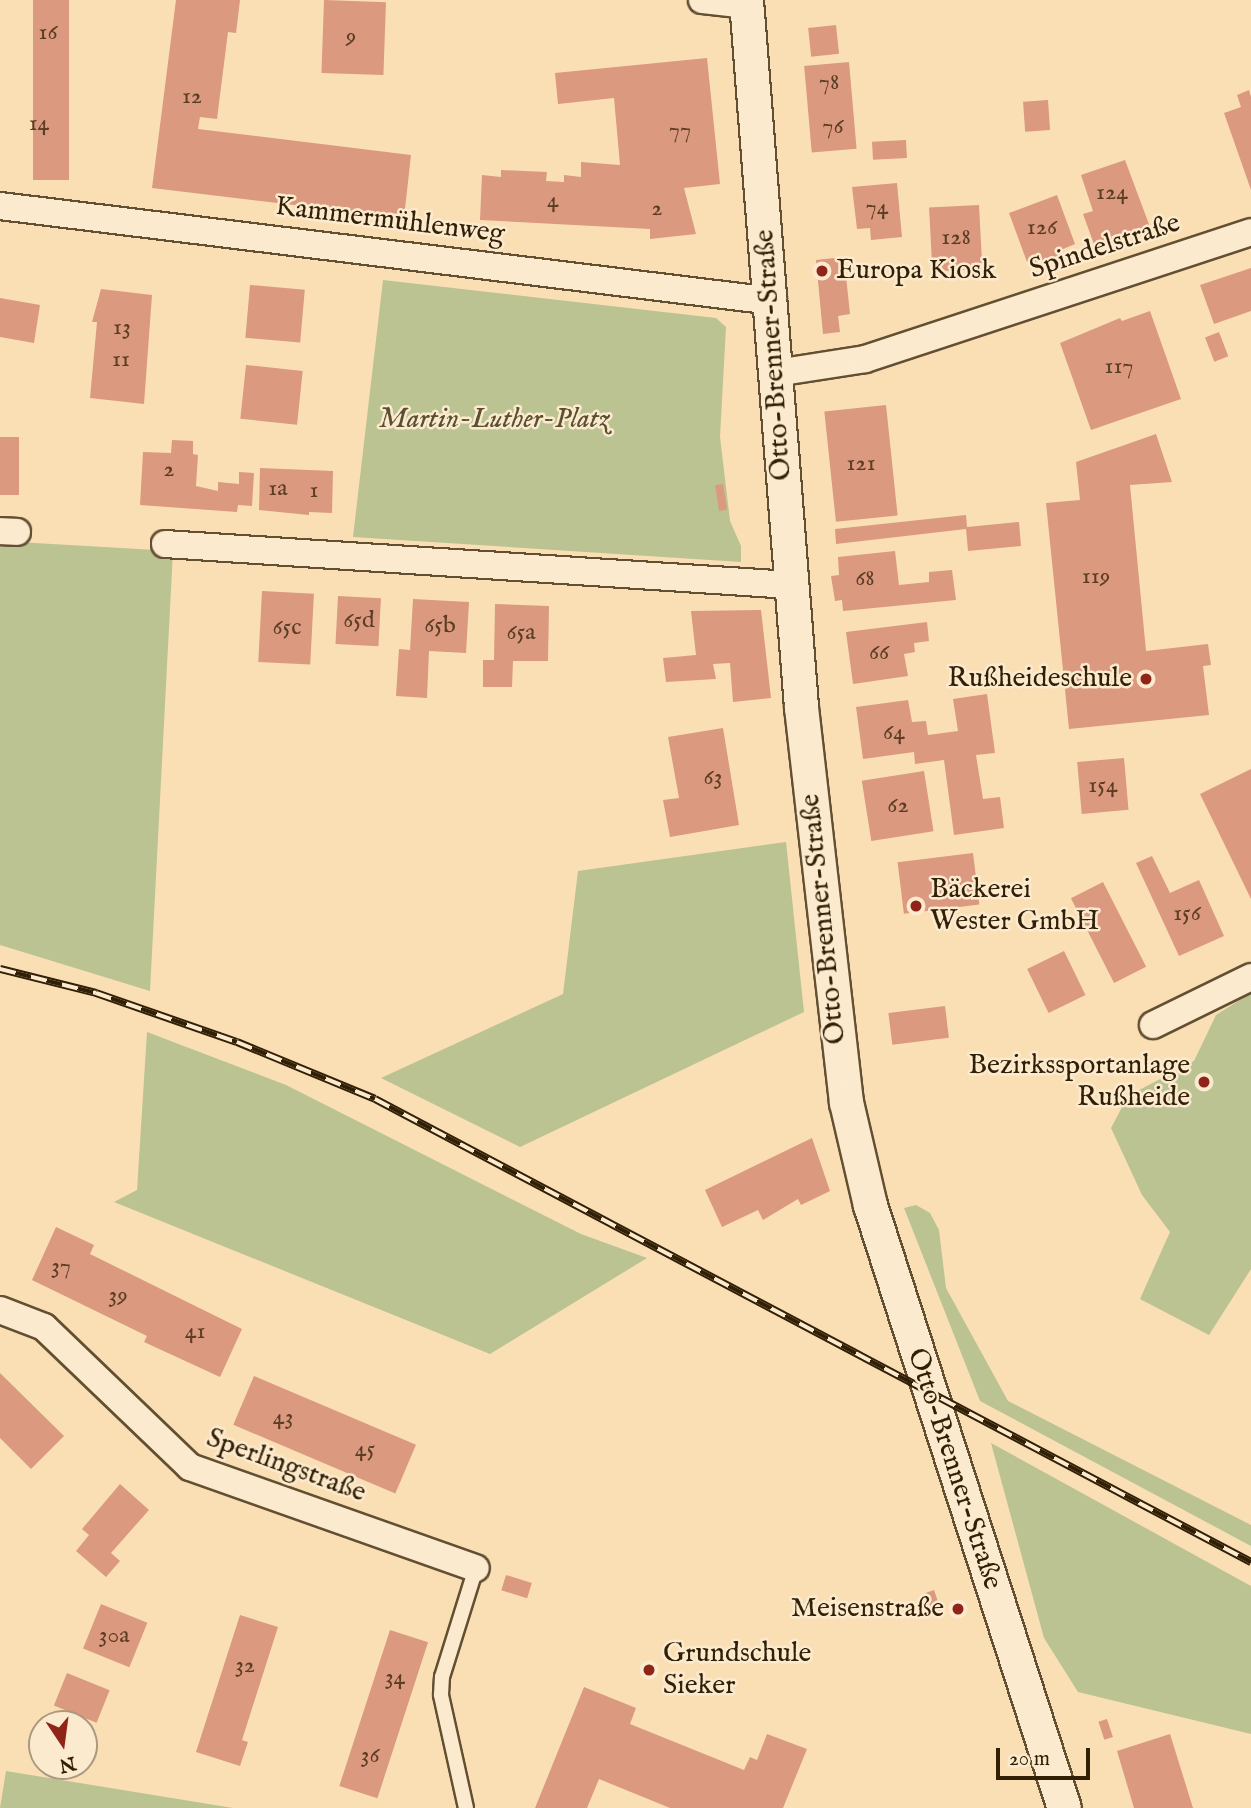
<!DOCTYPE html>
<meta charset="utf-8">
<style>
body{margin:0}
#map{position:relative;width:1251px;height:1808px;overflow:hidden;background:#fadfb5;font-family:"IM FELL English",serif}
div>[style]{position:absolute}
.green>*{inset:0;background:#bac391}
.building>*{inset:0;background:#db9980;transform-origin:0 0}
.roads{filter:drop-shadow(2px 0 #634f32) drop-shadow(-2px 0 #634f32) drop-shadow(0 2px #634f32) drop-shadow(0 -2px #634f32)}
.service>*{height:14px;margin:-7px;padding:0 7px;transform-origin:7px;border-radius:7px;background:#fceacf}
.minor>*{height:26px;margin:-13px;padding:0 13px;transform-origin:13px;border-radius:13px;background:#fceacf}
.tertiary>*{height:33px;margin:-16.5px;padding:0 16.5px;transform-origin:16.5px;border-radius:16.5px;background:#fceacf}
.rail>*{height:8px;margin-top:-4px;transform-origin:0;background:repeating-linear-gradient(90deg,#fceacf 0 16px,#311f06 0 32px);box-sizing:border-box;border-block:2px solid #311f06}
.dots>*{width:19px;height:19px;translate:-50% -50%;box-sizing:border-box;border:4px solid #fceacf;border-radius:50%}
span{translate:-50% -50%;white-space:nowrap;text-align:center;line-height:1.15;-webkit-text-stroke:5px #fceacf;paint-order:stroke}
.number-label{font-size:24px;color:#5c3e24}
.number-label span{-webkit-text-stroke-width:0}
.street-label{font-size:28px;color:#311f06}
.poi-label{font-size:28px;color:#311f06}
.left{translate:0 -50%;text-align:left}
.right{translate:-100% -50%;text-align:right}
.park-label{font-size:28px;color:#5a5030;font-style:italic}
.north{position:absolute;left:28px;top:1710px;width:70px;height:70px;box-sizing:border-box;background:#fceacf;border:2px solid #ab997f;border-radius:50%;rotate:167deg;font-size:19px;font-weight:700;line-height:28px;text-align:center;color:#311f06}
.north::after{content:'';display:block;margin:auto;width:24px;height:32px;background:#8f2418;clip-path:polygon(50% 0,100% 100%,50% 72%,0 100%)}
.scale{position:absolute;left:996px;top:1748px;width:94px;height:32px;box-sizing:border-box;border:4px solid #311f06;border-top:0;padding-left:9px;font-size:21px;line-height:24px;white-space:nowrap;color:#311f06;-webkit-text-stroke:5px #fceacf;paint-order:stroke}
</style>
<div id="map">
<div class="green">
<i style="clip-path:polygon(383px 280px,716px 318px,726px 327px,720px 437px,730px 521px,741px 546px,741px 562px,353px 537px)"></i>
<i style="clip-path:polygon(0 541px,173px 551px,150px 991px,0 945px)"></i>
<i style="clip-path:polygon(786px 842px,804px 1012px,520px 1147px,381px 1078px,563px 994px,578px 871px)"></i>
<i style="clip-path:polygon(1251px 993px,1251px 1269px,1209px 1335px,1140px 1299px,1170px 1232px,1142px 1195px,1111px 1128px,1128px 1096px,1194px 1061px,1216px 1015px)"></i>
<i style="clip-path:polygon(147px 1032px,286px 1085px,581px 1234px,647px 1258px,490px 1354px,114px 1202px,137px 1190px)"></i>
<i style="clip-path:polygon(916px 1205px,930px 1213px,939px 1230px,946px 1288px,1008px 1401px,1251px 1525px,1251px 1546px,980px 1401px,904px 1208px)"></i>
<i style="clip-path:polygon(991px 1443px,1251px 1586px,1251px 1734px,1078px 1692px,1044px 1638px)"></i>
<i style="clip-path:polygon(6px 1771px,233px 1808px,0 1808px)"></i>
</div>
<div class="building">
<i style="left:33px;top:0;width:36px;height:180px"></i>
<i style="clip-path:polygon(176px 0,240px 0,236px 33px,228px 32px,217px 119px,200px 117px,198px 129px,411px 155px,404px 218px,152px 188px)"></i>
<i style="left:324px;top:0;width:62px;height:73px;rotate:2deg"></i>
<i style="left:836px;top:25px;width:29px;height:28px;rotate:84deg"></i>
<i style="clip-path:polygon(707px 58px,720px 184px,684px 188px,696px 234px,650px 239px,650px 229px,480px 220px,482px 175px,501px 177px,501px 170px,547px 172px,546px 181px,564px 182px,564px 175px,581px 177px,581px 162px,620px 165px,614px 98px,558px 104px,555px 73px)"></i>
<i style="left:849px;top:62px;width:87px;height:45px;rotate:85deg"></i>
<i style="clip-path:polygon(1249px 90px,1251px 97px,1251px 190px,1224px 113px,1241px 107px,1237px 95px)"></i>
<i style="left:1048px;top:100px;width:30px;height:25px;rotate:86deg"></i>
<i style="left:906px;top:140px;width:18px;height:34px;rotate:87deg"></i>
<i style="clip-path:polygon(1125px 160px,1150px 227px,1095px 247px,1083px 214px,1093px 211px,1081px 175px)"></i>
<i style="clip-path:polygon(897px 183px,902px 237px,871px 240px,870px 228px,857px 229px,852px 187px)"></i>
<i style="clip-path:polygon(1057px 195px,1075px 244px,1056px 252px,1059px 259px,1038px 266px,1034px 261px,1027px 262px,1009px 213px)"></i>
<i style="left:979px;top:205px;width:64px;height:50px;rotate:87deg"></i>
<i style="clip-path:polygon(844px 257px,850px 314px,838px 316px,840px 332px,823px 334px,816px 260px)"></i>
<i style="clip-path:polygon(1251px 268px,1251px 311px,1214px 324px,1200px 285px)"></i>
<i style="left:250px;top:285px;width:55px;height:53px;rotate:5deg"></i>
<i style="clip-path:polygon(101px 289px,152px 295px,144px 404px,90px 398px,97px 322px,92px 322px)"></i>
<i style="clip-path:polygon(0 298px,40px 305px,34px 343px,0 337px)"></i>
<i style="clip-path:polygon(1150px 311px,1181px 399px,1091px 430px,1060px 343px,1120px 318px,1122px 321px)"></i>
<i style="left:1219px;top:332px;width:26px;height:15px;rotate:69deg"></i>
<i style="left:246px;top:365px;width:57px;height:54px;rotate:6deg"></i>
<i style="left:886px;top:405px;width:111px;height:62px;rotate:84deg"></i>
<i style="clip-path:polygon(1156px 434px,1172px 482px,1130px 485px,1146px 651px,1208px 644px,1211px 665px,1203px 666px,1209px 715px,1069px 729px,1046px 503px,1080px 500px,1076px 462px)"></i>
<i style="left:0;top:437px;width:19px;height:58px"></i>
<i style="clip-path:polygon(172px 440px,193px 441px,193px 454px,198px 455px,196px 486px,218px 491px,218px 482px,239px 484px,239px 472px,254px 473px,252px 506px,238px 505px,237px 512px,140px 505px,143px 452px,171px 453px)"></i>
<i style="clip-path:polygon(260px 468px,333px 471px,332px 513px,309px 512px,309px 515px,259px 510px)"></i>
<i style="left:723px;top:484px;width:26px;height:8px;rotate:81deg"></i>
<i style="clip-path:polygon(966px 515px,967px 527px,1019px 522px,1021px 546px,968px 551px,966px 529px,836px 544px,835px 529px)"></i>
<i style="clip-path:polygon(895px 551px,899px 585px,929px 582px,929px 572px,952px 570px,956px 600px,843px 611px,842px 600px,835px 601px,831px 576px,839px 575px,838px 557px)"></i>
<i style="left:262px;top:591px;width:52px;height:71px;rotate:3deg"></i>
<i style="left:338px;top:596px;width:43px;height:48px;rotate:3deg"></i>
<i style="clip-path:polygon(413px 599px,469px 602px,466px 653px,429px 651px,427px 698px,396px 696px,399px 649px,410px 650px)"></i>
<i style="clip-path:polygon(495px 604px,549px 606px,548px 661px,513px 661px,512px 687px,483px 687px,483px 660px,494px 660px)"></i>
<i style="clip-path:polygon(761px 610px,771px 698px,733px 702px,730px 663px,713px 664px,716px 679px,666px 682px,663px 658px,696px 655px,691px 611px)"></i>
<i style="clip-path:polygon(927px 622px,929px 641px,914px 643px,915px 652px,904px 654px,908px 676px,853px 684px,846px 632px)"></i>
<i style="clip-path:polygon(987px 694px,995px 753px,976px 755px,983px 799px,1000px 797px,1004px 828px,954px 835px,944px 760px,915px 764px,914px 752px,863px 759px,856px 707px,908px 700px,912px 722px,926px 721px,928px 735px,958px 731px,953px 699px)"></i>
<i style="clip-path:polygon(723px 728px,739px 825px,670px 837px,663px 800px,679px 798px,668px 737px)"></i>
<i style="left:1124px;top:758px;width:52px;height:47px;rotate:85deg"></i>
<i style="clip-path:polygon(1251px 769px,1251px 899px,1200px 794px)"></i>
<i style="left:924px;top:771px;width:61px;height:63px;rotate:81deg"></i>
<i style="left:973px;top:853px;width:52px;height:76px;rotate:83deg"></i>
<i style="clip-path:polygon(1152px 856px,1170px 893px,1199px 880px,1224px 936px,1179px 956px,1136px 863px)"></i>
<i style="left:1103px;top:882px;width:95px;height:36px;rotate:63deg"></i>
<i style="left:1064px;top:951px;width:49px;height:41px;rotate:64deg"></i>
<i style="left:945px;top:1006px;width:32px;height:57px;rotate:83deg"></i>
<i style="clip-path:polygon(812px 1138px,830px 1191px,801px 1205px,798px 1199px,763px 1220px,758px 1210px,722px 1227px,705px 1190px)"></i>
<i style="clip-path:polygon(56px 1227px,94px 1245px,90px 1254px,242px 1329px,220px 1377px,144px 1342px,147px 1336px,32px 1280px)"></i>
<i style="clip-path:polygon(0 1373px,64px 1436px,31px 1469px,0 1438px)"></i>
<i style="left:254px;top:1376px;width:176px;height:53px;rotate:23deg"></i>
<i style="clip-path:polygon(120px 1484px,149px 1510px,111px 1553px,120px 1561px,106px 1577px,76px 1551px,89px 1535px,82px 1529px)"></i>
<i style="left:506px;top:1575px;width:27px;height:16px;rotate:17deg"></i>
<i style="left:934px;top:1590px;width:24px;height:9px;rotate:71deg"></i>
<i style="left:101px;top:1604px;width:50px;height:48px;rotate:22deg"></i>
<i style="clip-path:polygon(240px 1615px,278px 1627px,242px 1740px,248px 1742px,240px 1766px,196px 1752px)"></i>
<i style="left:390px;top:1630px;width:40px;height:164px;rotate:18deg"></i>
<i style="left:67px;top:1673px;width:46px;height:35px;rotate:22deg"></i>
<i style="clip-path:polygon(584px 1687px,636px 1708px,630px 1724px,744px 1770px,750px 1757px,757px 1760px,767px 1734px,807px 1749px,783px 1808px,670px 1808px,599px 1779px,587px 1808px,535px 1808px)"></i>
<i style="left:1107px;top:1719px;width:19px;height:9px;rotate:72deg"></i>
<i style="clip-path:polygon(1170px 1734px,1193px 1808px,1134px 1808px,1117px 1751px)"></i>
</div>
<div class="roads">
<div class="service">
<i style="left:466px;top:1808px;width:116px;rotate:-102.5deg"></i>
<i style="left:441px;top:1695px;width:18px;rotate:-87deg"></i>
<i style="left:442px;top:1677px;width:114px;rotate:-72.7deg"></i>
</div>
<div class="minor">
<i style="left:702px;top:0;width:44px;rotate:6.5deg"></i>
<i style="left:0;top:206px;width:779px;rotate:7.01deg"></i>
<i style="left:776px;top:373px;width:90px;rotate:-8.9deg"></i>
<i style="left:865px;top:359px;width:406px;rotate:-18.2deg"></i>
<i style="left:0;top:531px;width:17px;rotate:3deg"></i>
<i style="left:165px;top:544px;width:627px;rotate:3.75deg"></i>
<i style="left:1153px;top:1025px;width:109px;rotate:-26.1deg"></i>
<i style="left:0;top:1310px;width:47px;rotate:21.1deg"></i>
<i style="left:44px;top:1327px;width:202px;rotate:43.8deg"></i>
<i style="left:190px;top:1467px;width:303px;rotate:19.5deg"></i>
</div>
<div class="tertiary">
<i style="left:746px;top:0;width:709px;rotate:85.55deg"></i>
<i style="left:801px;top:707px;width:398px;rotate:83.5deg"></i>
<i style="left:846px;top:1102px;width:106px;rotate:76.9deg"></i>
<i style="left:870px;top:1205px;width:633px;rotate:72.17deg"></i>
</div>
</div>
<div class="rail">
<i style="left:0;top:969px;width:99px;rotate:14deg"></i>
<i style="left:96px;top:993px;width:149px;rotate:19.2deg"></i>
<i style="left:237px;top:1042px;width:149px;rotate:22.4deg"></i>
<i style="left:375px;top:1099px;width:991px;rotate:27.86deg"></i>
</div>
<div class="dots">
<i style="left:822px;top:271px;background:#8f2418"></i>
<i style="left:1146px;top:679px;background:#8f2418"></i>
<i style="left:916px;top:906px;background:#8f2418"></i>
<i style="left:1204px;top:1082px;background:#8f2418"></i>
<i style="left:958px;top:1609px;background:#8f2418"></i>
<i style="left:649px;top:1670px;background:#8f2418"></i>
</div>
<div class="number-label">
<span style="left:48px;top:33px">16</span>
<span style="left:351px;top:37px">9</span>
<span style="left:829px;top:83px">78</span>
<span style="left:192px;top:97px">12</span>
<span style="left:39px;top:124px">14</span>
<span style="left:833px;top:127px">76</span>
<span style="left:680px;top:131px">77</span>
<span style="left:1112px;top:193px">124</span>
<span style="left:553px;top:201px">4</span>
<span style="left:877px;top:208px">74</span>
<span style="left:657px;top:209px">2</span>
<span style="left:1042px;top:228px">126</span>
<span style="left:956px;top:238px">128</span>
<span style="left:122px;top:328px">13</span>
<span style="left:121px;top:360px">11</span>
<span style="left:1119px;top:367px">117</span>
<span style="left:861px;top:464px">121</span>
<span style="left:169px;top:470px">2</span>
<span style="left:278px;top:489px">1a</span>
<span style="left:314px;top:491px">1</span>
<span style="left:1096px;top:577px">119</span>
<span style="left:865px;top:579px">68</span>
<span style="left:359px;top:621px">65d</span>
<span style="left:440px;top:626px">65b</span>
<span style="left:287px;top:628px">65c</span>
<span style="left:521px;top:633px">65a</span>
<span style="left:879px;top:653px">66</span>
<span style="left:894px;top:733px">64</span>
<span style="left:713px;top:778px">63</span>
<span style="left:1103px;top:786px">154</span>
<span style="left:898px;top:806px">62</span>
<span style="left:1187px;top:914px">156</span>
<span style="left:61px;top:1267px">37</span>
<span style="left:118px;top:1296px">39</span>
<span style="left:195px;top:1332px">41</span>
<span style="left:283px;top:1418px">43</span>
<span style="left:365px;top:1450px">45</span>
<span style="left:114px;top:1636px">30a</span>
<span style="left:245px;top:1666px">32</span>
<span style="left:395px;top:1678px">34</span>
<span style="left:370px;top:1756px">36</span>
</div>
<div class="street-label">
<span style="left:390px;top:221px;rotate:7deg">Kammermühlenweg</span>
<span style="left:1105px;top:247px;rotate:-18deg">Spindelstraße</span>
<span style="left:774px;top:355px;rotate:-94deg">Otto-Brenner-Straße</span>
<span style="left:824px;top:919px;rotate:-96deg">Otto-Brenner-Straße</span>
<span style="left:286px;top:1466px;rotate:20deg">Sperlingstraße</span>
<span style="left:954px;top:1469px;rotate:72deg">Otto-Brenner-Straße</span>
</div>
<div class="poi-label">
<span class="left" style="left:836px;top:271px">Europa Kiosk</span>
<span class="right" style="left:1132px;top:679px">Rußheideschule</span>
<span class="left" style="left:930px;top:906px">Bäckerei<br>Wester GmbH</span>
<span class="right" style="left:1190px;top:1082px">Bezirkssportanlage<br>Rußheide</span>
<span class="right" style="left:944px;top:1609px">Meisenstraße</span>
<span class="left" style="left:663px;top:1670px">Grundschule<br>Sieker</span>
</div>
<div class="park-label">
<span style="left:494px;top:420px">Martin-Luther-Platz</span>
</div>
<div class="north">N</div>
<div class="scale">20 m</div>
</div>
